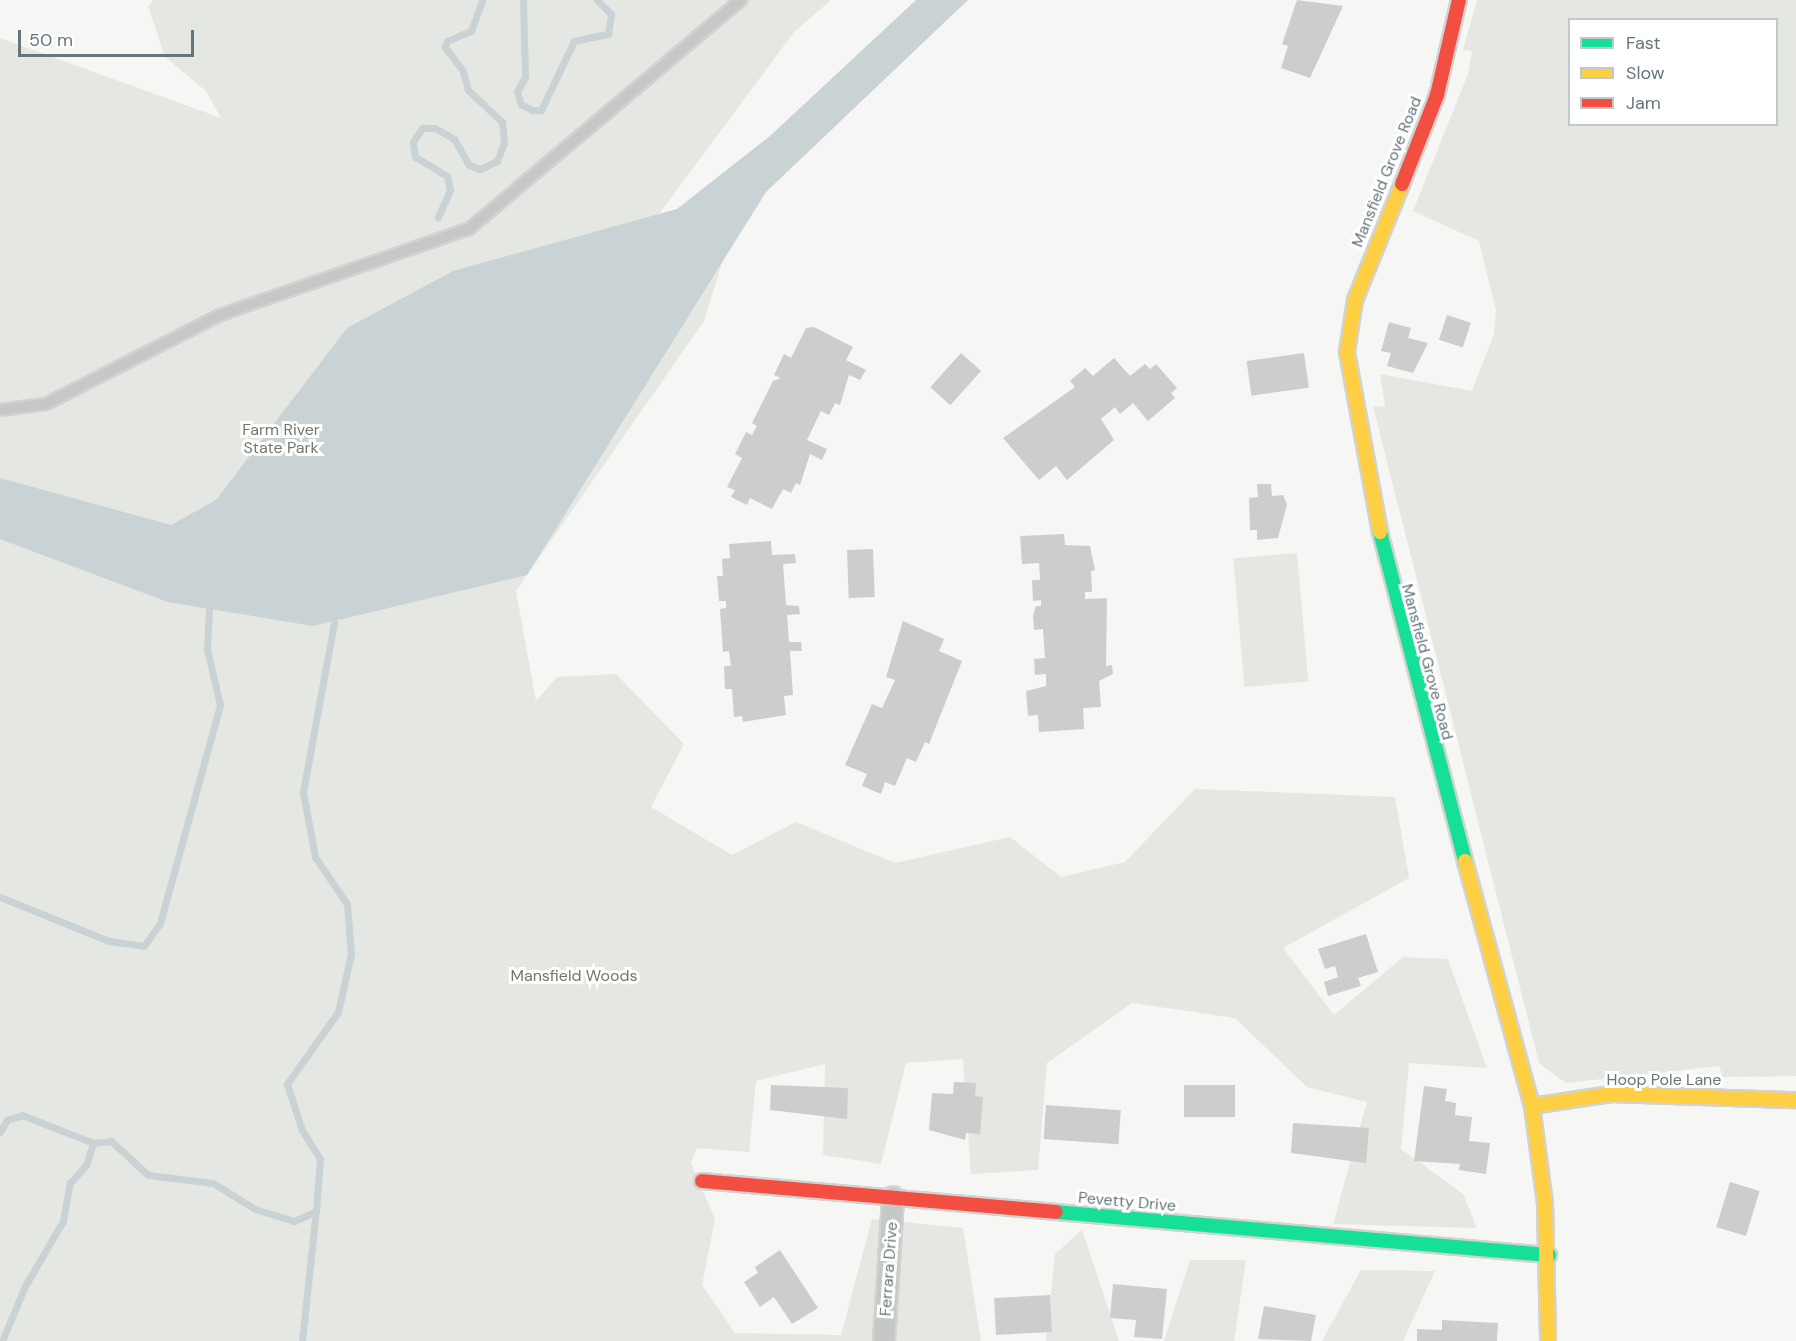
<!DOCTYPE html>
<style>
body{margin:0}
#map{position:relative;width:1796px;height:1341px;overflow:hidden;background:#f6f6f5;font-family:"DM Sans",sans-serif}
div>[style]{position:absolute}
.green>*{inset:0;background:#e5e7e2;transform-origin:0 0}
.water>*{inset:0;background:#c9d2d4}
.stream>*{height:7px;margin:-3.5px;padding:0 3.5px;transform-origin:3.5px;border-radius:3.5px;background:#c9d2d4}
.building>*{inset:0;background:#cccece;transform-origin:0 0}
.roads{filter:drop-shadow(2px 0 #d1d3d3) drop-shadow(-2px 0 #d1d3d3) drop-shadow(0 2px #d1d3d3) drop-shadow(0 -2px #d1d3d3)}
.lane>*{height:10px;margin:-5px;padding:0 5px;transform-origin:5px;border-radius:5px;background:#c6c8c8}
.street>*{height:20px;margin:-10px;padding:0 10px;transform-origin:10px;border-radius:10px;background:#c6c8c8}
.fast>*{height:14px;margin:-7px;padding:0 7px;transform-origin:7px;border-radius:7px;background:#16e098}
.slow>*{height:14px;margin:-7px;padding:0 7px;transform-origin:7px;border-radius:7px;background:#ffcf43}
.jam>*{height:14px;margin:-7px;padding:0 7px;transform-origin:7px;border-radius:7px;background:#f24e42}
span{translate:-50% -50%;white-space:nowrap;text-align:center;line-height:1.15;-webkit-text-stroke:6px #fff;paint-order:stroke}
.street-label{font-size:16px;color:#64767c}
.park-label{font-size:16px;color:#6e7a66}
.legend{position:absolute;left:1568px;top:18px;width:210px;height:108px;box-sizing:border-box;background:#fff;border:2px solid #c1c8cb;margin:0;padding:8px 10px;list-style:none;font-size:18px;color:#64767c}
.legend li{display:flex;align-items:center;gap:12px;height:30px}
.legend b{width:30px;border:2px solid #c1c8cb}
.scale{position:absolute;left:18px;top:30px;width:176px;height:27px;box-sizing:border-box;border:3px solid #64767c;border-top:0;padding-left:8px;font-size:18px;line-height:21px;white-space:nowrap;color:#64767c;-webkit-text-stroke:4px #fff;paint-order:stroke}
</style>
<div id="map">
<div class="green">
<i style="clip-path:polygon(153px 0,831px 0,794px 32px,659px 214px,722px 263px,704px 321px,516px 591px,536px 701px,557px 677px,616px 674px,684px 744px,651px 807px,732px 855px,796px 822px,895px 863px,1010px 837px,1061px 877px,1125px 862px,1195px 789px,1395px 797px,1409px 878px,1283px 948px,1334px 1015px,1403px 957px,1448px 959px,1487px 1068px,1409px 1063px,1401px 1149px,1463px 1194px,1477px 1228px,1333px 1224px,1367px 1102px,1307px 1087px,1235px 1018px,1132px 1003px,1047px 1063px,1038px 1170px,971px 1174px,963px 1059px,906px 1063px,881px 1164px,823px 1155px,825px 1064px,756px 1081px,749px 1152px,697px 1148px,691px 1163px,715px 1219px,702px 1285px,735px 1333px,841px 1335px,872px 1219px,963px 1228px,981px 1341px,0 1341px,0 38px,221px 118px,206px 91px,165px 57px,148px 6px)"></i>
<i style="clip-path:polygon(evenodd,1477px 0,1796px 0,1796px 1076px,1723px 1077px,1719px 1066px,1566px 1083px,1539px 1063px,1373px 406px,1385px 407px,1380px 374px,1472px 391px,1494px 334px,1496px 310px,1479px 241px,1413px 211px,1468px 74px,1472px 51px,1463px 50px,1477px 0,1570px 20px,1776px 20px,1776px 124px,1570px 124px,1570px 20px)"></i>
<i style="left:1297px;top:553px;width:129px;height:64px;rotate:85deg"></i>
<i style="clip-path:polygon(1082px 1230px,1119px 1341px,1046px 1341px,1055px 1254px)"></i>
<i style="clip-path:polygon(1190px 1260px,1246px 1260px,1234px 1341px,1164px 1341px)"></i>
<i style="clip-path:polygon(1361px 1270px,1435px 1271px,1403px 1341px,1322px 1341px)"></i>
</div>
<div class="water">
<i style="clip-path:polygon(916px 0,968px 0,766px 192px,527px 575px,313px 626px,168px 602px,0 539px,0 478px,171px 525px,216px 500px,347px 328px,453px 271px,677px 209px,770px 136px)"></i>
</div>
<div class="stream">
<i style="left:523px;top:0;width:77px;rotate:88.5deg"></i>
<i style="left:525px;top:77px;width:17px;rotate:118deg"></i>
<i style="left:517px;top:92px;width:13px;rotate:72deg"></i>
<i style="left:521px;top:104px;width:13px;rotate:29deg"></i>
<i style="left:532px;top:110px;width:9px"></i>
<i style="left:541px;top:110px;width:76px;rotate:-64.4deg"></i>
<i style="left:574px;top:41px;width:35px;rotate:-12deg"></i>
<i style="left:608px;top:34px;width:20px;rotate:-81deg"></i>
<i style="left:611px;top:14px;width:20px;rotate:-135deg"></i>
<i style="left:438px;top:217px;width:30px;rotate:-66deg"></i>
<i style="left:450px;top:190px;width:14px;rotate:-102deg"></i>
<i style="left:447px;top:176px;width:37px;rotate:-149deg"></i>
<i style="left:415px;top:157px;width:15px;rotate:-98deg"></i>
<i style="left:413px;top:142px;width:17px;rotate:-57deg"></i>
<i style="left:422px;top:128px;width:13px"></i>
<i style="left:435px;top:128px;width:22px;rotate:30deg"></i>
<i style="left:454px;top:139px;width:30px;rotate:60deg"></i>
<i style="left:469px;top:165px;width:12px;rotate:20deg"></i>
<i style="left:480px;top:169px;width:19px;rotate:-25deg"></i>
<i style="left:497px;top:161px;width:19px;rotate:-69deg"></i>
<i style="left:504px;top:143px;width:21px;rotate:-95deg"></i>
<i style="left:502px;top:122px;width:47px;rotate:-136.7deg"></i>
<i style="left:468px;top:90px;width:20px;rotate:-105deg"></i>
<i style="left:463px;top:71px;width:30px;rotate:-127deg"></i>
<i style="left:445px;top:47px;width:6px;rotate:-72deg"></i>
<i style="left:447px;top:41px;width:26px;rotate:-23deg"></i>
<i style="left:471px;top:31px;width:33px;rotate:-70deg"></i>
<i style="left:0;top:897px;width:118px;rotate:22deg"></i>
<i style="left:109px;top:941px;width:35px;rotate:8deg"></i>
<i style="left:144px;top:946px;width:28px;rotate:-55deg"></i>
<i style="left:160px;top:923px;width:226px;rotate:-74.6deg"></i>
<i style="left:220px;top:705px;width:57px;rotate:-103.1deg"></i>
<i style="left:207px;top:649px;width:40px;rotate:-87.1deg"></i>
<i style="left:0;top:1132px;width:14px;rotate:-60deg"></i>
<i style="left:7px;top:1120px;width:16px;rotate:-18deg"></i>
<i style="left:22px;top:1115px;width:76px;rotate:21.5deg"></i>
<i style="left:2px;top:1341px;width:60px;rotate:-67.3deg"></i>
<i style="left:25px;top:1286px;width:75px;rotate:-59.7deg"></i>
<i style="left:63px;top:1221px;width:39px;rotate:-80deg"></i>
<i style="left:70px;top:1183px;width:24px;rotate:-48deg"></i>
<i style="left:86px;top:1165px;width:23px;rotate:-72deg"></i>
<i style="left:93px;top:1143px;width:18px;rotate:-6deg"></i>
<i style="left:111px;top:1141px;width:50px;rotate:42.6deg"></i>
<i style="left:148px;top:1175px;width:65px;rotate:7deg"></i>
<i style="left:213px;top:1183px;width:49px;rotate:31.8deg"></i>
<i style="left:255px;top:1209px;width:41px;rotate:17.1deg"></i>
<i style="left:294px;top:1221px;width:24px;rotate:-24deg"></i>
<i style="left:316px;top:1211px;width:52px;rotate:-85.6deg"></i>
<i style="left:320px;top:1159px;width:34px;rotate:-122deg"></i>
<i style="left:302px;top:1130px;width:48px;rotate:-108.1deg"></i>
<i style="left:287px;top:1084px;width:88px;rotate:-54.7deg"></i>
<i style="left:338px;top:1012px;width:59px;rotate:-77.4deg"></i>
<i style="left:351px;top:954px;width:50px;rotate:-94.6deg"></i>
<i style="left:347px;top:904px;width:57px;rotate:-124.2deg"></i>
<i style="left:315px;top:857px;width:66px;rotate:-100.5deg"></i>
<i style="left:303px;top:792px;width:172px;rotate:-79.6deg"></i>
<i style="left:302px;top:1341px;width:131px;rotate:-83.9deg"></i>
</div>
<div class="building">
<i style="clip-path:polygon(1297px 0,1343px 6px,1310px 78px,1281px 68px,1288px 46px,1282px 44px)"></i>
<i style="left:1447px;top:315px;width:25px;height:26px;rotate:18deg"></i>
<i style="clip-path:polygon(1389px 322px,1411px 328px,1408px 338px,1428px 343px,1413px 373px,1387px 366px,1391px 353px,1381px 351px)"></i>
<i style="clip-path:polygon(814px 327px,853px 347px,846px 360px,866px 370px,860px 380px,849px 375px,840px 405px,835px 403px,829px 415px,821px 411px,807px 440px,827px 449px,822px 460px,810px 454px,800px 485px,796px 483px,791px 493px,783px 489px,772px 509px,750px 498px,747px 505px,731px 497px,735px 490px,727px 487px,742px 458px,735px 454px,746px 432px,752px 435px,757px 426px,752px 423px,773px 381px,781px 378px,774px 375px,784px 354px,791px 358px,806px 328px)"></i>
<i style="left:961px;top:353px;width:27px;height:46px;rotate:42deg"></i>
<i style="left:1304px;top:353px;width:35px;height:58px;rotate:82deg"></i>
<i style="clip-path:polygon(1114px 358px,1130px 376px,1145px 364px,1150px 369px,1156px 364px,1177px 388px,1171px 393px,1175px 398px,1148px 421px,1133px 403px,1120px 414px,1115px 407px,1101px 419px,1114px 440px,1067px 480px,1056px 466px,1039px 480px,1003px 438px,1075px 387px,1070px 381px,1085px 368px,1093px 376px)"></i>
<i style="clip-path:polygon(1257px 484px,1271px 484px,1272px 496px,1283px 495px,1287px 505px,1278px 538px,1257px 540px,1257px 530px,1250px 530px,1249px 498px,1258px 497px)"></i>
<i style="clip-path:polygon(1064px 534px,1065px 545px,1090px 546px,1095px 570px,1091px 571px,1092px 592px,1085px 592px,1085px 599px,1107px 598px,1106px 666px,1112px 665px,1113px 674px,1099px 681px,1101px 707px,1083px 708px,1084px 729px,1039px 732px,1038px 715px,1028px 716px,1026px 691px,1046px 686px,1046px 674px,1035px 675px,1034px 659px,1045px 658px,1043px 629px,1034px 630px,1033px 616px,1036px 606px,1041px 606px,1041px 600px,1033px 601px,1032px 580px,1040px 580px,1039px 563px,1022px 564px,1020px 536px)"></i>
<i style="clip-path:polygon(771px 541px,772px 555px,795px 554px,796px 563px,783px 564px,786px 605px,799px 606px,800px 614px,787px 615px,789px 642px,801px 642px,802px 651px,790px 651px,793px 695px,784px 696px,786px 715px,743px 722px,742px 716px,734px 717px,732px 689px,725px 689px,724px 666px,731px 666px,729px 651px,723px 652px,720px 609px,726px 608px,726px 601px,719px 601px,717px 576px,723px 576px,722px 559px,730px 558px,729px 544px)"></i>
<i style="left:873px;top:549px;width:48px;height:26px;rotate:88deg"></i>
<i style="clip-path:polygon(903px 621px,944px 639px,939px 651px,962px 661px,929px 744px,925px 742px,916px 762px,907px 758px,895px 786px,885px 782px,881px 794px,862px 786px,867px 774px,845px 765px,872px 704px,882px 708px,895px 680px,886px 677px)"></i>
<i style="clip-path:polygon(1366px 934px,1378px 972px,1358px 978px,1361px 986px,1328px 996px,1324px 982px,1338px 977px,1335px 966px,1325px 969px,1318px 949px)"></i>
<i style="clip-path:polygon(954px 1082px,976px 1083px,975px 1096px,983px 1097px,980px 1134px,966px 1133px,965px 1140px,929px 1130px,932px 1093px,953px 1094px)"></i>
<i style="clip-path:polygon(771px 1085px,848px 1088px,847px 1119px,770px 1110px)"></i>
<i style="left:1184px;top:1085px;width:51px;height:32px"></i>
<i style="clip-path:polygon(1424px 1086px,1447px 1089px,1445px 1101px,1456px 1103px,1455px 1115px,1472px 1117px,1469px 1141px,1490px 1143px,1486px 1174px,1459px 1170px,1460px 1164px,1414px 1161px)"></i>
<i style="left:1046px;top:1105px;width:75px;height:34px;rotate:4deg"></i>
<i style="clip-path:polygon(1293px 1123px,1369px 1128px,1366px 1163px,1291px 1153px)"></i>
<i style="left:1730px;top:1182px;width:31px;height:47px;rotate:17deg"></i>
<i style="clip-path:polygon(780px 1250px,818px 1308px,792px 1324px,774px 1297px,760px 1307px,744px 1282px,758px 1273px,755px 1267px)"></i>
<i style="clip-path:polygon(1113px 1284px,1167px 1289px,1162px 1339px,1134px 1337px,1136px 1320px,1110px 1318px)"></i>
<i style="left:1050px;top:1295px;width:37px;height:56px;rotate:87deg"></i>
<i style="clip-path:polygon(1264px 1306px,1316px 1315px,1311px 1341px,1258px 1339px)"></i>
<i style="clip-path:polygon(1442px 1320px,1498px 1323px,1497px 1341px,1417px 1341px,1417px 1329px,1442px 1330px)"></i>
</div>
<div class="roads">
<div class="lane">
<i style="left:0;top:410px;width:46px;rotate:-7.4deg"></i>
<i style="left:46px;top:404px;width:195px;rotate:-27.1deg"></i>
<i style="left:220px;top:315px;width:263px;rotate:-19.1deg"></i>
<i style="left:469px;top:229px;width:356px;rotate:-40.1deg"></i>
</div>
<div class="street">
<i style="left:884px;top:1341px;width:144px;rotate:-86.4deg"></i>
</div>
<div class="fast">
<i style="left:1380px;top:532px;width:340px;rotate:75.5deg"></i>
<i style="left:1056px;top:1212px;width:495px;rotate:5deg"></i>
</div>
<div class="slow">
<i style="left:1380px;top:532px;width:183px;rotate:-100.4deg"></i>
<i style="left:1347px;top:352px;width:53px;rotate:-81.3deg"></i>
<i style="left:1355px;top:300px;width:125px;rotate:-67.9deg"></i>
<i style="left:1465px;top:861px;width:254px;rotate:74.7deg"></i>
<i style="left:1532px;top:1106px;width:99px;rotate:82.4deg"></i>
<i style="left:1545px;top:1204px;width:137px;rotate:88.7deg"></i>
<i style="left:1532px;top:1106px;width:80px;rotate:-8.6deg"></i>
<i style="left:1611px;top:1094px;width:185px;rotate:1.9deg"></i>
</div>
<div class="jam">
<i style="left:1402px;top:184px;width:96px;rotate:-68.5deg"></i>
<i style="left:1437px;top:95px;width:98px;rotate:-77deg"></i>
<i style="left:702px;top:1181px;width:355px;rotate:5deg"></i>
</div>
</div>
<div class="street-label">
<span style="left:1387px;top:172px;rotate:-68deg">Mansfield Grove Road</span>
<span style="left:1427px;top:662px;rotate:75deg">Mansfield Grove Road</span>
<span style="left:1664px;top:1080px">Hoop Pole Lane</span>
<span style="left:1127px;top:1202px;rotate:5deg">Pevetty Drive</span>
<span style="left:889px;top:1269px;rotate:-86deg">Ferrara Drive</span>
</div>
<div class="park-label">
<span style="left:281px;top:439px">Farm River<br>State Park</span>
<span style="left:574px;top:976px">Mansfield Woods</span>
</div>
<ul class="legend">
<li><b style="height:8px;background:#16e098"></b>Fast</li>
<li><b style="height:8px;background:#ffcf43"></b>Slow</li>
<li><b style="height:8px;background:#f24e42"></b>Jam</li>
</ul>
<div class="scale">50 m</div>
</div>
